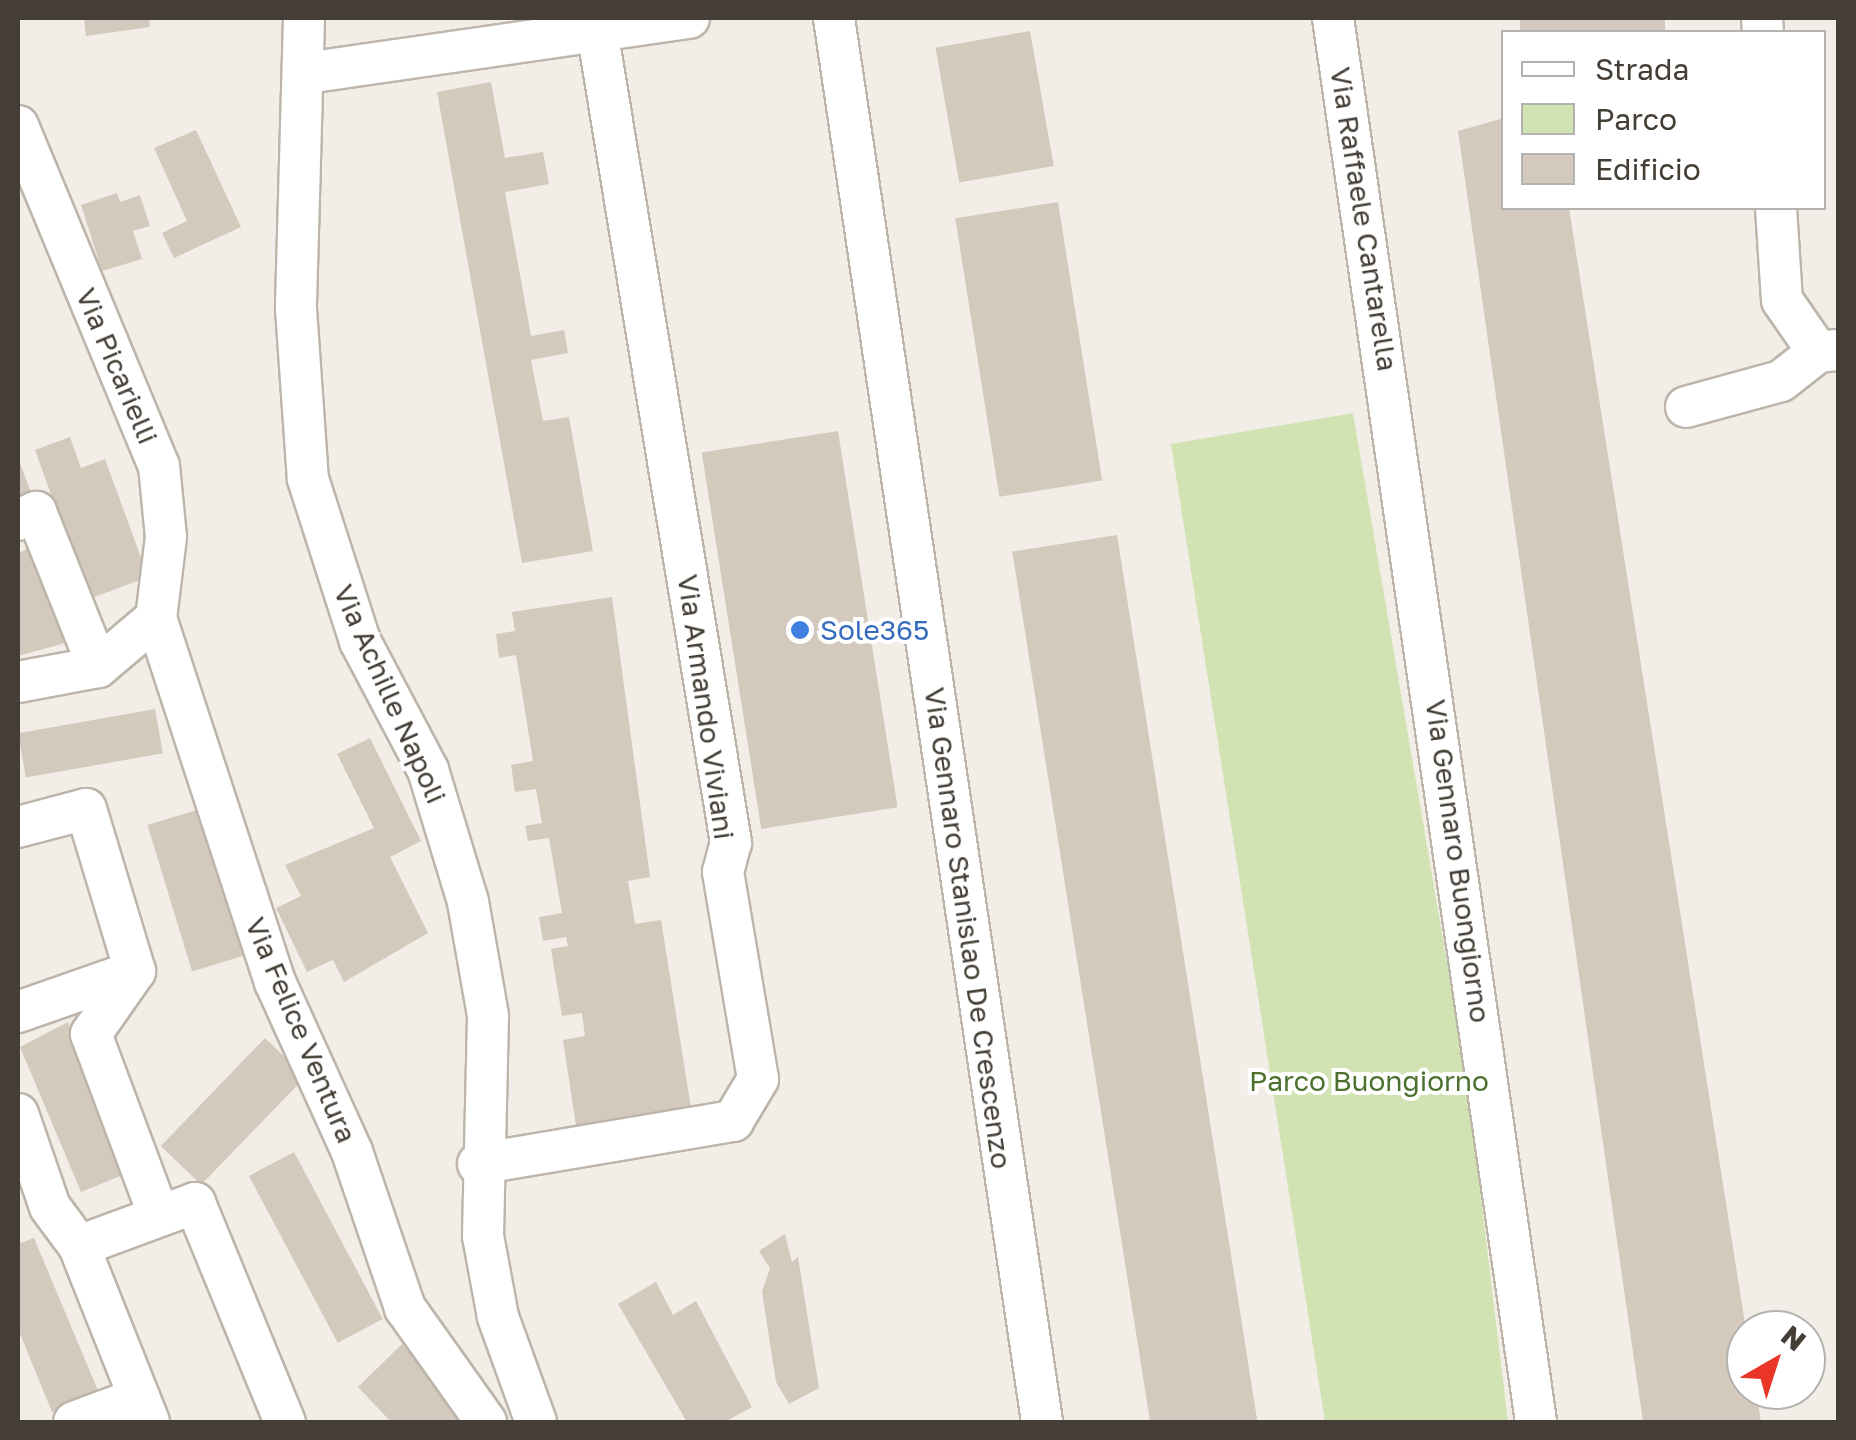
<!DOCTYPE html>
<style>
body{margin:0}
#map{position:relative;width:1856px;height:1440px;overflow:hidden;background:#f2eee7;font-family:"Golos Text",sans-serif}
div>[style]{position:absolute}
.green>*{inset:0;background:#d1e3b3}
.building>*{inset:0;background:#d3c9bd;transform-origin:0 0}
.roads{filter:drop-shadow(2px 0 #bdb5aa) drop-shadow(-2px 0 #bdb5aa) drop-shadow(0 2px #bdb5aa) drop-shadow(0 -2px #bdb5aa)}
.minor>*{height:40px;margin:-20px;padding:0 20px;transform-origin:20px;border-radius:20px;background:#fff}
.dots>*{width:28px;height:28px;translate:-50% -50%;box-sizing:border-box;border:5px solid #fff;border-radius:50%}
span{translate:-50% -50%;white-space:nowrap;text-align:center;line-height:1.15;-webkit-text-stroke:8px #fff;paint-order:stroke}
.street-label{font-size:28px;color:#443e36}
.shop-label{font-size:28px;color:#366cbe}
.left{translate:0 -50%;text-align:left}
.park-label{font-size:28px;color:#4c712e}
.frame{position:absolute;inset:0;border:20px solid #443e36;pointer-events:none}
.legend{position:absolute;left:1501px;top:30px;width:325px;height:180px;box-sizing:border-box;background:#fff;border:2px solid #b4b2af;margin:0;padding:12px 18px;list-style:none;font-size:30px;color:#443e36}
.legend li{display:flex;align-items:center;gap:20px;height:50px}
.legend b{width:50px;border:2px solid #b4b2af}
.north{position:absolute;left:1726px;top:1310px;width:100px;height:100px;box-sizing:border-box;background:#fff;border:2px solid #b4b2af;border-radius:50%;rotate:39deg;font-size:28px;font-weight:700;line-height:40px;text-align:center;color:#443e36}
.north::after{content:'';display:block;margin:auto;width:35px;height:45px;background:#e93627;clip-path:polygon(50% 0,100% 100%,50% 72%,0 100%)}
</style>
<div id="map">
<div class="green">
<i style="clip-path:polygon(1353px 413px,1466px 1074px,1508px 1422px,1325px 1422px,1171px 444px)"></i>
</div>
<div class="building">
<i style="clip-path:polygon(84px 18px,149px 18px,150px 27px,86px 36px)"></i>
<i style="left:1520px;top:18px;width:145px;height:15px"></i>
<i style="left:1030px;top:31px;width:137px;height:96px;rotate:80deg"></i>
<i style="clip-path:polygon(491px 82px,505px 158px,543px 152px,549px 184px,505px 192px,531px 336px,564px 330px,568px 353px,531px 360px,543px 421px,569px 417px,593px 551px,522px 563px,437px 92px)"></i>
<i style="clip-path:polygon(1504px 118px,1504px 208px,1569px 208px,1746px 1330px,1746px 1390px,1756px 1390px,1761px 1422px,1643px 1422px,1458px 131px)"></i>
<i style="clip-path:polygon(196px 130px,241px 227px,174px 258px,162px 233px,187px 221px,154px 148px)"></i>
<i style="clip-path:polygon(117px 193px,120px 202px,140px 195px,150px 226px,133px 231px,142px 259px,102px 271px,81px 205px)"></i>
<i style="left:1058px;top:202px;width:282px;height:104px;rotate:81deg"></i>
<i style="left:838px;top:431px;width:381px;height:138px;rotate:81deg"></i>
<i style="clip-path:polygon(70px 437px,81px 468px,105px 459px,148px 577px,89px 599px,35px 450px)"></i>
<i style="clip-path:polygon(18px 458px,32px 495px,18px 500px)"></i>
<i style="left:1117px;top:535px;width:897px;height:106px;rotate:81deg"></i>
<i style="clip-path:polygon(27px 549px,65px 643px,18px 656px,18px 553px)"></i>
<i style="clip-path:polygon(612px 597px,650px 877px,628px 881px,635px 924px,661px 920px,691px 1108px,576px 1126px,563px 1040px,585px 1036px,582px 1013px,562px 1016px,551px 949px,568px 946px,566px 937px,543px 941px,539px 917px,562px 913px,549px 838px,528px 841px,525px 826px,542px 823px,536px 789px,515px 792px,511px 765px,533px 761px,516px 655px,499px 658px,496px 634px,515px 631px,512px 612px)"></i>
<i style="left:155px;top:709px;width:45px;height:139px;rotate:80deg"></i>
<i style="clip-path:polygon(370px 738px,421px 841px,390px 857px,428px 933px,344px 982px,333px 960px,307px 972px,276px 908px,301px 896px,285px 865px,374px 828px,337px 754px)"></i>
<i style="left:200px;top:809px;width:153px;height:55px;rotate:73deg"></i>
<i style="clip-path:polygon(68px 1022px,125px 1174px,81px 1192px,20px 1047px)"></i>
<i style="left:265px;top:1038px;width:56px;height:150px;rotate:44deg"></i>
<i style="left:294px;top:1152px;width:189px;height:51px;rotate:62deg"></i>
<i style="clip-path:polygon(785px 1234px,792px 1262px,798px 1257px,819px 1388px,789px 1404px,776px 1382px,762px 1292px,770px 1268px,759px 1251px)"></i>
<i style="clip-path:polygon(34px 1238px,99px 1393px,52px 1412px,18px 1329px,18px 1244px)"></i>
<i style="clip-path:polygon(656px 1282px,673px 1315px,696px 1301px,752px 1407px,725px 1422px,687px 1422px,618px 1304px)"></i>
<i style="clip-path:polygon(402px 1344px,474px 1422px,391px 1422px,358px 1387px)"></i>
</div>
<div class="roads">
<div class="minor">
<i style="left:304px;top:18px;width:291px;rotate:91.6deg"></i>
<i style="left:296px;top:309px;width:170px;rotate:86deg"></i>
<i style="left:308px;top:479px;width:170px;rotate:72.2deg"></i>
<i style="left:360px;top:641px;width:146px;rotate:62.2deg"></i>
<i style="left:428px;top:770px;width:138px;rotate:73.1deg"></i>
<i style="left:468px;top:902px;width:116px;rotate:80deg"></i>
<i style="left:488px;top:1016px;width:220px;rotate:91.3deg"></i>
<i style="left:483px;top:1236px;width:82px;rotate:79.5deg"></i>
<i style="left:498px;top:1317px;width:112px;rotate:70.1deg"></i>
<i style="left:834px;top:18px;width:1419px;rotate:81.57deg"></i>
<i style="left:1333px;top:18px;width:1419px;rotate:81.77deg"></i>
<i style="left:1762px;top:18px;width:14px;rotate:86deg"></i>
<i style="left:306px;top:73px;width:387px;rotate:-8.2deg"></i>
<i style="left:18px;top:126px;width:368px;rotate:67.5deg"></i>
<i style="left:159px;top:466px;width:71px;rotate:84.4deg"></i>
<i style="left:166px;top:537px;width:82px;rotate:97deg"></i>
<i style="left:156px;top:618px;width:383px;rotate:71.9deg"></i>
<i style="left:275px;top:982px;width:187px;rotate:65.6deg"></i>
<i style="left:352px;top:1152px;width:165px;rotate:71.2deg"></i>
<i style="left:405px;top:1308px;width:140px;rotate:54.6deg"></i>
<i style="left:1776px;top:208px;width:92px;rotate:86.3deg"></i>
<i style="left:1782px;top:300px;width:63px;rotate:55.3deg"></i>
<i style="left:1686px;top:407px;width:98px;rotate:-15.3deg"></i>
<i style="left:1781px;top:381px;width:47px;rotate:-38.1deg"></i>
<i style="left:1818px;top:352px;width:20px;rotate:-6deg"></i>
<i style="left:18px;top:520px;width:20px;rotate:-24deg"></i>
<i style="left:36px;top:512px;width:167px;rotate:68.2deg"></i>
<i style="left:18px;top:682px;width:81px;rotate:-10.6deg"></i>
<i style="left:98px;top:667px;width:76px;rotate:-40.2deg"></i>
<i style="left:18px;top:827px;width:70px;rotate:-14.8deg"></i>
<i style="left:86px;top:809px;width:169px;rotate:73.2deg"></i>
<i style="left:135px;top:971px;width:77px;rotate:124.9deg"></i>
<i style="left:91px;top:1034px;width:194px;rotate:69.5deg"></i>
<i style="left:18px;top:1012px;width:124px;rotate:-19.3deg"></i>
<i style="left:18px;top:1114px;width:98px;rotate:71deg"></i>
<i style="left:50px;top:1207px;width:49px;rotate:53.4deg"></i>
<i style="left:478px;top:1164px;width:259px;rotate:-9.6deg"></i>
<i style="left:733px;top:1121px;width:49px;rotate:-59.2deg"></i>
<i style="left:758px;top:1079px;width:210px;rotate:-99.6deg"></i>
<i style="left:723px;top:872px;width:30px;rotate:-75deg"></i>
<i style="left:731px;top:843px;width:824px;rotate:-99.36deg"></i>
<i style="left:74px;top:1422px;width:69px;rotate:-20.3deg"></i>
<i style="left:149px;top:1422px;width:189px;rotate:-111.7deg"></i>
<i style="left:79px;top:1246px;width:124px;rotate:-20.3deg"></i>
<i style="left:195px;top:1203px;width:237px;rotate:67.7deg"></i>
</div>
</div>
<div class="dots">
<i style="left:800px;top:630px;background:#3f7fe0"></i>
</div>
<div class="street-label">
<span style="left:1364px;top:219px;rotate:81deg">Via Raffaele Cantarella</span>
<span style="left:117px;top:366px;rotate:67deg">Via Picarielli</span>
<span style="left:390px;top:694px;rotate:66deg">Via Achille Napoli</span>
<span style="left:706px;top:707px;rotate:82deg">Via Armando Viviani</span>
<span style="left:1458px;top:861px;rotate:82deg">Via Gennaro Buongiorno</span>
<span style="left:968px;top:928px;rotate:82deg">Via Gennaro Stanislao De Crescenzo</span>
<span style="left:301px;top:1030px;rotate:67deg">Via Felice Ventura</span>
</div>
<div class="shop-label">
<span class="left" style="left:820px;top:630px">Sole365</span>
</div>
<div class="park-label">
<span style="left:1369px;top:1081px">Parco Buongiorno</span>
</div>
<div class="frame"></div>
<ul class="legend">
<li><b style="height:12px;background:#fff"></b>Strada</li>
<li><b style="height:28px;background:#d1e3b3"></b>Parco</li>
<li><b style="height:28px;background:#d3c9bd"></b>Edificio</li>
</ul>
<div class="north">N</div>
</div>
